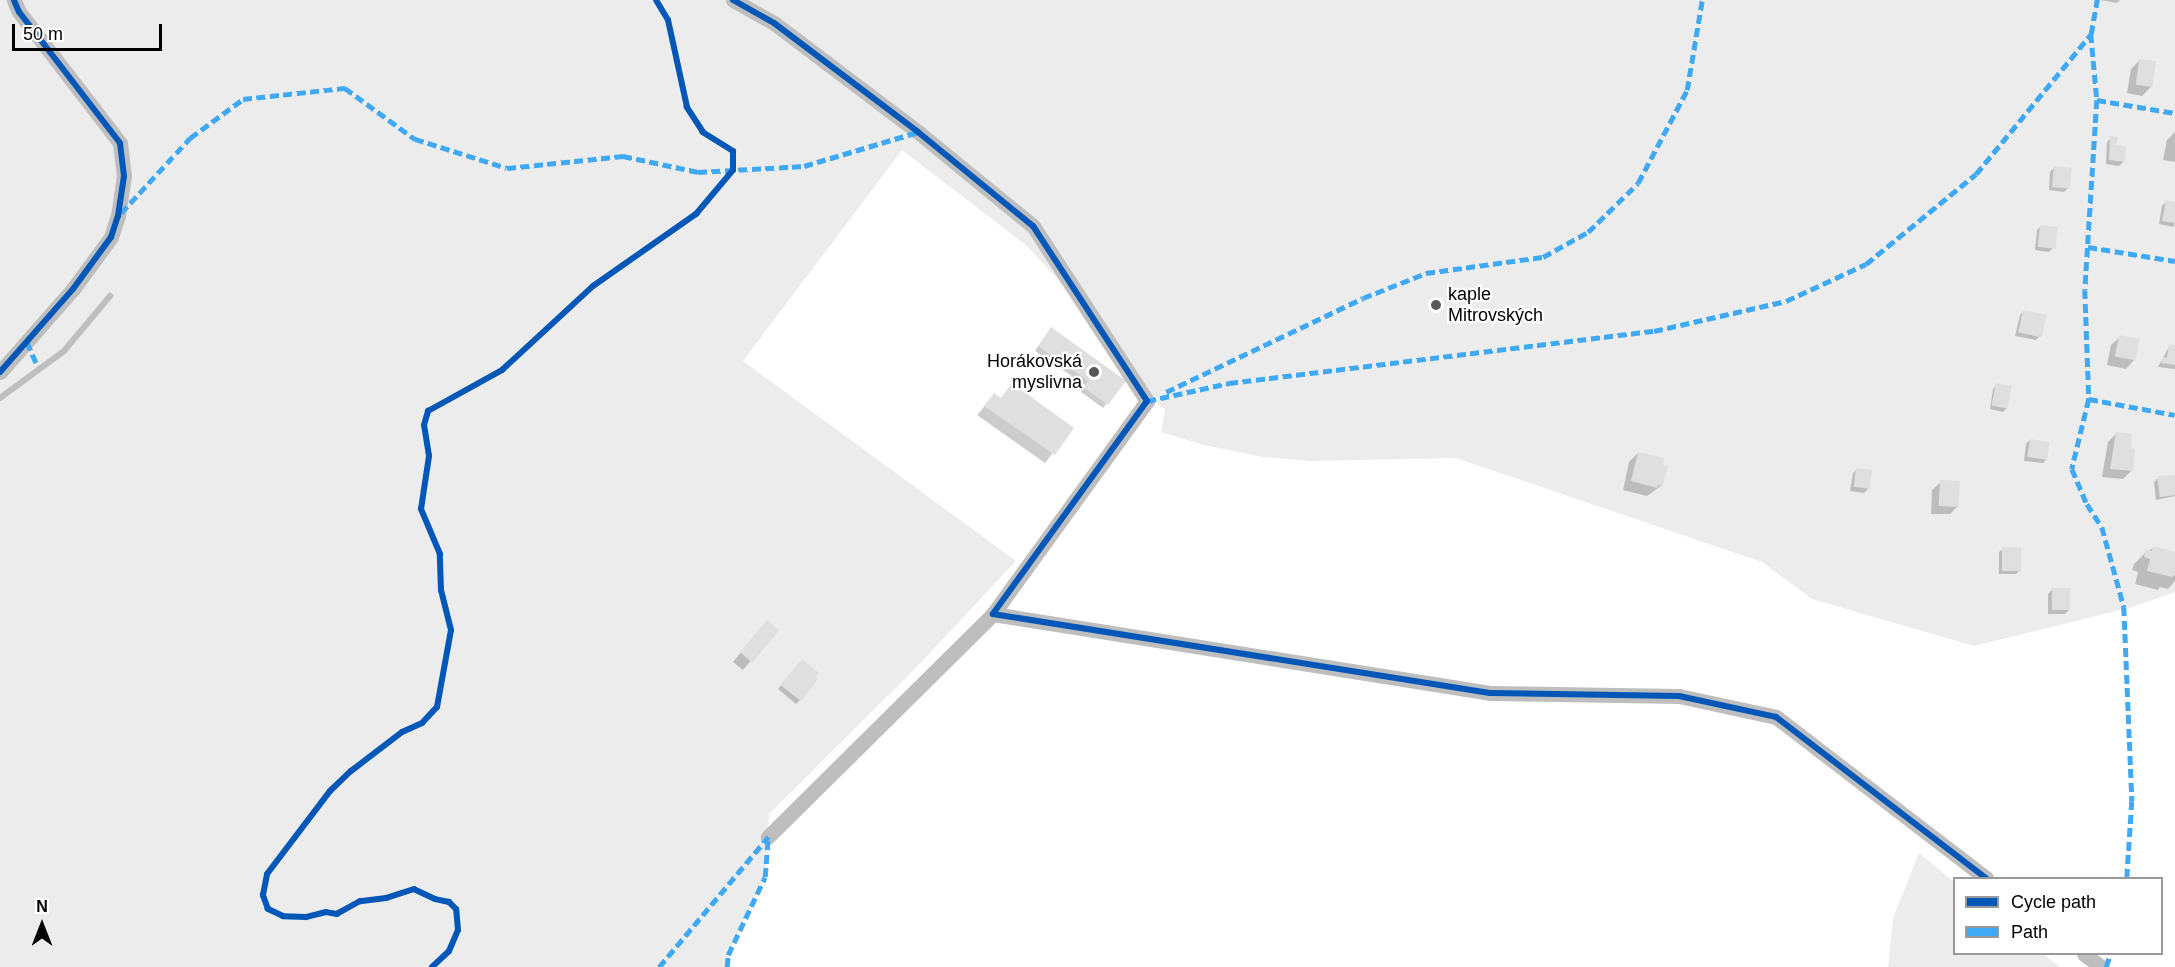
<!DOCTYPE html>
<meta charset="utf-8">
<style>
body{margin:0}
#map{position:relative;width:2175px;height:967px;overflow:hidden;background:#fff;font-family:Arial,sans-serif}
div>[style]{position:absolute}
.green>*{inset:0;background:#ececec}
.shadow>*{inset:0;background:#0003}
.stream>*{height:6px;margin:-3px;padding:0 3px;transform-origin:3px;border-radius:3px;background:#bfbfbf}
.building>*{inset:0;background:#dfdfdf;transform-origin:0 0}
.street>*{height:15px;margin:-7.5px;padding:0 7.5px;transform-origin:7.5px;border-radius:7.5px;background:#bebebe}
.quiet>*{height:4.5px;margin-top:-2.25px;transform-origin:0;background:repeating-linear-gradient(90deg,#3fa9f5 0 9px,transparent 0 13.5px)}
.cycleway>*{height:6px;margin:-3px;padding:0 3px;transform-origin:3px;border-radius:3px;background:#0057b8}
.dots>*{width:16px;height:16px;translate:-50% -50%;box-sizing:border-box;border:3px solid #fff;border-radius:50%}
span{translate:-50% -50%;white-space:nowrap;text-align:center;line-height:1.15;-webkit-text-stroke:4.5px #fff;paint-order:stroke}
.poi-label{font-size:18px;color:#000}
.left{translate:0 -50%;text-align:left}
.right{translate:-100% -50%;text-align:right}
.legend{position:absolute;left:1953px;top:877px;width:210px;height:78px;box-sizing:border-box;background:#fff;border:2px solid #999;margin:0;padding:8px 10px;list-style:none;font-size:18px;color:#000}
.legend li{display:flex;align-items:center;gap:12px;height:30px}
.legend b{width:30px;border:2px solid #999}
.north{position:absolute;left:12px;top:895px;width:60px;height:60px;-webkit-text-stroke:4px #fff;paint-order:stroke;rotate:0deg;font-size:16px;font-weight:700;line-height:24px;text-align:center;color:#000}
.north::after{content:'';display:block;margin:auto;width:21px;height:27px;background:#000;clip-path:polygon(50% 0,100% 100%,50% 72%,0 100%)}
.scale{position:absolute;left:12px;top:24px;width:150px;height:27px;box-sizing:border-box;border:3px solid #000;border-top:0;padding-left:8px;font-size:18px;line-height:21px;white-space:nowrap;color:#000;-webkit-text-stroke:4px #fff;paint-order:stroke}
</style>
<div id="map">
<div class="green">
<i style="clip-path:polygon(0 0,2175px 0,2175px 592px,2132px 607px,1974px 646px,1812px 599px,1762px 562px,1456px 458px,1309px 461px,1263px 457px,1204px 445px,1161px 432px,1165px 409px,1125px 380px,1059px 281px,1027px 246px,902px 150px,743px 361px,1016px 561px,911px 673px,769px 814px,765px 877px,728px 955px,725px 967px,0 967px)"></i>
<i style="clip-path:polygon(1919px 853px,1954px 882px,1954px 954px,2043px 954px,2060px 967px,1888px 967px,1893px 918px)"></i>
</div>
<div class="shadow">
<i style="clip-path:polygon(2101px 0,2120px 0,2117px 3px)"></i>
<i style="clip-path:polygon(2140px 60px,2151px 87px,2142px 96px,2127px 93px,2131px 69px)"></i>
<i style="clip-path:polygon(2175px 132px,2175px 162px,2163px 160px,2167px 140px)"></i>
<i style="clip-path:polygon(2111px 138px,2123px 162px,2119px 166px,2106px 164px,2107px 142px)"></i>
<i style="clip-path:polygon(2054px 168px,2068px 188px,2064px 192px,2049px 190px,2050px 172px)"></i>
<i style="clip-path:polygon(2166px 202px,2175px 203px,2174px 227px,2159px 224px,2162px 206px)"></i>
<i style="clip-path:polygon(2041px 226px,2053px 248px,2049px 252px,2035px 250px,2037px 230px)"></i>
<i style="clip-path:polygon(2024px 311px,2040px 336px,2036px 340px,2015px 336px,2020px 315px)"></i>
<i style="clip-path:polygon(1048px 333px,1124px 381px,1103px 408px,1081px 392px,1085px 385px,1035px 351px)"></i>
<i style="clip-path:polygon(2120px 337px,2134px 360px,2126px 369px,2107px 365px,2111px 345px)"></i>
<i style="clip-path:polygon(2170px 345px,2175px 346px,2175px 369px,2158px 367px)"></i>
<i style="clip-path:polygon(1012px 385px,1072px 428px,1045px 463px,977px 415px,994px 395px,1000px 399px)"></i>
<i style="clip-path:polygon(1997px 385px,2007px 408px,2003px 412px,1990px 409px,1993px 389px)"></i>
<i style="clip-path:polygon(2117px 433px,2132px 470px,2123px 479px,2102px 477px,2108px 442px)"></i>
<i style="clip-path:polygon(2030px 440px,2047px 459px,2043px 463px,2024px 461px,2026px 444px)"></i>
<i style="clip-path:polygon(1638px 453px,1662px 485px,1647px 496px,1623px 490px,1629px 462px)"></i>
<i style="clip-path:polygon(1857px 469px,1868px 489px,1864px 493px,1850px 491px,1853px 473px)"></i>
<i style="clip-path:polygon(2175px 476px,2175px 496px,2156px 500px,2154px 482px,2158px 478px)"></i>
<i style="clip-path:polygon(1941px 482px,1958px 506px,1950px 514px,1931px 514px,1932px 490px)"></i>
<i style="clip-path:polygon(2154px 548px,2175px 553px,2175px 581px,2168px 589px,2160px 587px,2158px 590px,2135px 584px,2138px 572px,2132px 570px,2134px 564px,2147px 551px)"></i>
<i style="clip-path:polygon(2003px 549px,2020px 570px,2016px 574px,1999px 574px,1999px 552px)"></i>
<i style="clip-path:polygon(2052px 590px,2069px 610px,2065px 614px,2048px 614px,2048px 594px)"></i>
<i style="clip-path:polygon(759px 630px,777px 630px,743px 670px,733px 662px)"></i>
<i style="clip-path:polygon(798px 665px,800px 700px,796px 704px,778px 689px)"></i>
</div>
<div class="stream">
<i style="left:0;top:398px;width:79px;rotate:-36.3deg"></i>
<i style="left:64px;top:351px;width:72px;rotate:-50.1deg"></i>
</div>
<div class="building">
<i style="left:2139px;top:59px;width:17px;height:26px;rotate:7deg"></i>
<i style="clip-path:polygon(2110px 136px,2118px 137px,2116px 145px,2126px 146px,2125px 162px,2109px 160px)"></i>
<i style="left:2054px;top:166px;width:18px;height:21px;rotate:6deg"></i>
<i style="clip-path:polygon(2166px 200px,2175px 202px,2175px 223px,2162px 221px)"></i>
<i style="left:2040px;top:225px;width:18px;height:22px;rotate:6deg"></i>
<i style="left:2023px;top:310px;width:24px;height:23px;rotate:12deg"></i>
<i style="clip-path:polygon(1051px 327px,1126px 381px,1108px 405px,1083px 387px,1088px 381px,1038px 346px)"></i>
<i style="left:2119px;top:335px;width:21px;height:22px;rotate:11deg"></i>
<i style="clip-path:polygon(2169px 344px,2175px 345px,2175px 365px,2161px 363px,2163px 357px,2167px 358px)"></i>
<i style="clip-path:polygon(1012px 383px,1074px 428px,1055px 455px,984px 406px,994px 393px,1001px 398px)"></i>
<i style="left:1996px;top:383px;width:16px;height:23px;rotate:11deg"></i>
<i style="clip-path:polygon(2116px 432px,2132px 434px,2131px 448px,2135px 449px,2133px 471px,2110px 469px)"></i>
<i style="left:2030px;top:439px;width:20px;height:18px;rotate:9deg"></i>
<i style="clip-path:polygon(1638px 452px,1664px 458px,1663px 465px,1668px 466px,1663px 486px,1658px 485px,1657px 488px,1631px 481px)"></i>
<i style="left:1856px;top:468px;width:16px;height:19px;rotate:7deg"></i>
<i style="clip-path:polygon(2175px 475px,2175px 495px,2160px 497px,2157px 476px)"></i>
<i style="left:1940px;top:480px;width:20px;height:26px;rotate:3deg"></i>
<i style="clip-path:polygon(2153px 546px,2175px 552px,2175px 575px,2172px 577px,2147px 571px,2150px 559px,2144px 557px,2146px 549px,2152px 551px)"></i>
<i style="left:2002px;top:547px;width:19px;height:24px"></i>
<i style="left:2052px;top:588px;width:18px;height:22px"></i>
<i style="left:767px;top:620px;width:16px;height:42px;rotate:40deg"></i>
<i style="clip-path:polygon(802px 659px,819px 673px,815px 677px,818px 679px,801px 701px,780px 685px)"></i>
</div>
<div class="street">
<i style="left:733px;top:0;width:47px;rotate:29.3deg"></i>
<i style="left:774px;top:23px;width:181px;rotate:37.1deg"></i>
<i style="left:918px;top:132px;width:149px;rotate:39.3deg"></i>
<i style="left:1033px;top:226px;width:209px;rotate:56.9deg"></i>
<i style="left:1147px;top:401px;width:263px;rotate:125.9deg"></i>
<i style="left:993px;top:614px;width:317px;rotate:135.3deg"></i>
<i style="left:0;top:372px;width:111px;rotate:-48.7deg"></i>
<i style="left:73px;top:289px;width:64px;rotate:-53.8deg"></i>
<i style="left:111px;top:237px;width:22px;rotate:-72deg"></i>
<i style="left:118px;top:216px;width:40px;rotate:-81.5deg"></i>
<i style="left:124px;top:176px;width:33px;rotate:-97deg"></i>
<i style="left:120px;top:143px;width:165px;rotate:-127.6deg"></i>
<i style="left:19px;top:12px;width:13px;rotate:-113deg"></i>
<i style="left:993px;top:614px;width:503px;rotate:9.03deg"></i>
<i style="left:1490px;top:693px;width:189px;rotate:0.9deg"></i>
<i style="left:1679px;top:696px;width:99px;rotate:12.2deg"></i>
<i style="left:1776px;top:717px;width:265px;rotate:37.5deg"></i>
<i style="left:2084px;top:954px;width:21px;rotate:37deg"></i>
</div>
<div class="quiet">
<i style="left:2091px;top:34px;width:66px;rotate:84.8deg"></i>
<i style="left:2097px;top:100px;width:190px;rotate:93.6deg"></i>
<i style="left:2085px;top:290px;width:109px;rotate:87.9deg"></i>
<i style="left:2089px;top:399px;width:72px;rotate:103.7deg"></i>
<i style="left:2072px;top:469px;width:38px;rotate:67deg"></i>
<i style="left:2087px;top:504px;width:27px;rotate:57deg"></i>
<i style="left:2102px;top:527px;width:83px;rotate:74.6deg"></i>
<i style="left:2124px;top:607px;width:194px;rotate:87.6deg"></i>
<i style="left:2132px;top:801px;width:77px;rotate:93.7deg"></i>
<i style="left:2097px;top:100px;width:79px;rotate:9.5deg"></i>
<i style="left:121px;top:213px;width:102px;rotate:-47.4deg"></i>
<i style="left:190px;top:138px;width:66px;rotate:-36.3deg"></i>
<i style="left:243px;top:99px;width:103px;rotate:-6.2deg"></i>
<i style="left:345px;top:88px;width:87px;rotate:36.1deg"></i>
<i style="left:415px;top:139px;width:96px;rotate:17.5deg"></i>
<i style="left:507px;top:168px;width:117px;rotate:-5.9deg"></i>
<i style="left:623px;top:156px;width:77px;rotate:12deg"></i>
<i style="left:698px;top:172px;width:106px;rotate:-3.2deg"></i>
<i style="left:804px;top:166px;width:119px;rotate:-16.6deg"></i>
<i style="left:2088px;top:247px;width:88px;rotate:9.1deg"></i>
<i style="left:27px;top:342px;width:27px;rotate:66deg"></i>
<i style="left:1166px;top:392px;width:218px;rotate:-25.5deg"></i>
<i style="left:1363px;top:298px;width:68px;rotate:-21.6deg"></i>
<i style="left:1426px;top:273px;width:118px;rotate:-7.8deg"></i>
<i style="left:1543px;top:257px;width:51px;rotate:-29.1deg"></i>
<i style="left:1588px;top:232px;width:70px;rotate:-44.4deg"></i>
<i style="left:1638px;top:183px;width:105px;rotate:-62.2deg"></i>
<i style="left:1687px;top:90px;width:91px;rotate:-80.5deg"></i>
<i style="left:2089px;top:399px;width:87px;rotate:10.5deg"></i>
<i style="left:1147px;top:401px;width:84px;rotate:-12.4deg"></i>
<i style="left:1229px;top:383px;width:428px;rotate:-7deg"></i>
<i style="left:1654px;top:331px;width:135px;rotate:-12.8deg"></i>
<i style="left:1786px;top:301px;width:88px;rotate:-24.8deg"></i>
<i style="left:1866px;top:264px;width:142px;rotate:-39.3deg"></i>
<i style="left:1976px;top:174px;width:181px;rotate:-50.6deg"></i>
<i style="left:2091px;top:34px;width:35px;rotate:-80deg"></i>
<i style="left:659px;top:967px;width:170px;rotate:-50deg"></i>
<i style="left:727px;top:967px;width:12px;rotate:-85deg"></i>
<i style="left:728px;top:955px;width:86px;rotate:-64.6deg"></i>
<i style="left:765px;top:877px;width:40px;rotate:-85.7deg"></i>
<i style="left:2106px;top:967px;width:14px;rotate:-73deg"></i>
</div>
<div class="cycleway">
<i style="left:733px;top:0;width:47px;rotate:29.3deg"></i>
<i style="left:774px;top:23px;width:181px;rotate:37.1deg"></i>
<i style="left:918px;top:132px;width:149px;rotate:39.3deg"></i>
<i style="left:1033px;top:226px;width:209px;rotate:56.9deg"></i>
<i style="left:1147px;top:401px;width:263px;rotate:125.9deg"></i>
<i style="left:993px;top:614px;width:503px;rotate:9.03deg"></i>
<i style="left:1490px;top:693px;width:189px;rotate:0.9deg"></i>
<i style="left:1679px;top:696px;width:99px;rotate:12.2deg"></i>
<i style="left:1776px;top:717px;width:265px;rotate:37.5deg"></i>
<i style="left:0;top:372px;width:111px;rotate:-48.7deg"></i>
<i style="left:73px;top:289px;width:64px;rotate:-53.8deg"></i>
<i style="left:111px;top:237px;width:22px;rotate:-72deg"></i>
<i style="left:118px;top:216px;width:40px;rotate:-81.5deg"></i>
<i style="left:124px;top:176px;width:33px;rotate:-97deg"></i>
<i style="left:120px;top:143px;width:165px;rotate:-127.6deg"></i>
<i style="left:19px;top:12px;width:13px;rotate:-113deg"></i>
<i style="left:432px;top:967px;width:23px;rotate:-43deg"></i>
<i style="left:449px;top:951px;width:23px;rotate:-67deg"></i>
<i style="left:458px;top:930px;width:21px;rotate:-95deg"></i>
<i style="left:456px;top:909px;width:10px;rotate:-135deg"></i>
<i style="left:449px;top:902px;width:14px;rotate:-168deg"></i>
<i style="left:435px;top:899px;width:23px;rotate:-155deg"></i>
<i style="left:414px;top:889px;width:29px;rotate:162deg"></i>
<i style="left:386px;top:898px;width:26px;rotate:173deg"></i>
<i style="left:360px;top:901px;width:26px;rotate:151deg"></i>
<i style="left:337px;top:914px;width:11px;rotate:-170deg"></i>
<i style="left:326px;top:912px;width:21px;rotate:166deg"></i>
<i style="left:306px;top:917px;width:23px;rotate:-178deg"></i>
<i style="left:283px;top:916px;width:17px;rotate:-155deg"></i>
<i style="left:268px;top:909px;width:15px;rotate:-110deg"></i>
<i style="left:263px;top:895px;width:21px;rotate:-79deg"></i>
<i style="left:267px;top:874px;width:104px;rotate:-52.8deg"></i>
<i style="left:330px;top:791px;width:29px;rotate:-44deg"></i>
<i style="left:351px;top:771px;width:64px;rotate:-37.4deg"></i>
<i style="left:402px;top:732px;width:22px;rotate:-24deg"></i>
<i style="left:422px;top:723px;width:22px;rotate:-47deg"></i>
<i style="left:437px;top:707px;width:78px;rotate:-79.7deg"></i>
<i style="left:451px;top:630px;width:41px;rotate:-104deg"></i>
<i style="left:441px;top:590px;width:36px;rotate:-92deg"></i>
<i style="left:440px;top:554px;width:49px;rotate:-112.9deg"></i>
<i style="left:421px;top:509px;width:54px;rotate:-81.4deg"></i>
<i style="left:429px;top:456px;width:31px;rotate:-99deg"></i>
<i style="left:424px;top:425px;width:15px;rotate:-74deg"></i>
<i style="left:428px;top:411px;width:85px;rotate:-29deg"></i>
<i style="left:502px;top:370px;width:124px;rotate:-42.7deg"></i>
<i style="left:593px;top:286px;width:126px;rotate:-35deg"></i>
<i style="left:696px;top:214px;width:57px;rotate:-49.9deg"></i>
<i style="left:733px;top:170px;width:19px;rotate:-90deg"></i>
<i style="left:733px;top:151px;width:36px;rotate:-148deg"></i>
<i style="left:703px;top:132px;width:30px;rotate:-123deg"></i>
<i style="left:687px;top:107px;width:89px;rotate:-102.3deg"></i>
<i style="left:668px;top:20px;width:23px;rotate:-121deg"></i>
</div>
<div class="dots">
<i style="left:1436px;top:305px;background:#595959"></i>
<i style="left:1094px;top:372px;background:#595959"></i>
</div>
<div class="poi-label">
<span class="left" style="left:1448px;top:305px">kaple<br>Mitrovských</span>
<span class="right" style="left:1082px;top:372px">Horákovská<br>myslivna</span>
</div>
<ul class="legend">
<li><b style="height:8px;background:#0057b8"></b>Cycle path</li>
<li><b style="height:8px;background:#3fa9f5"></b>Path</li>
</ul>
<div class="north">N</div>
<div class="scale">50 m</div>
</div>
